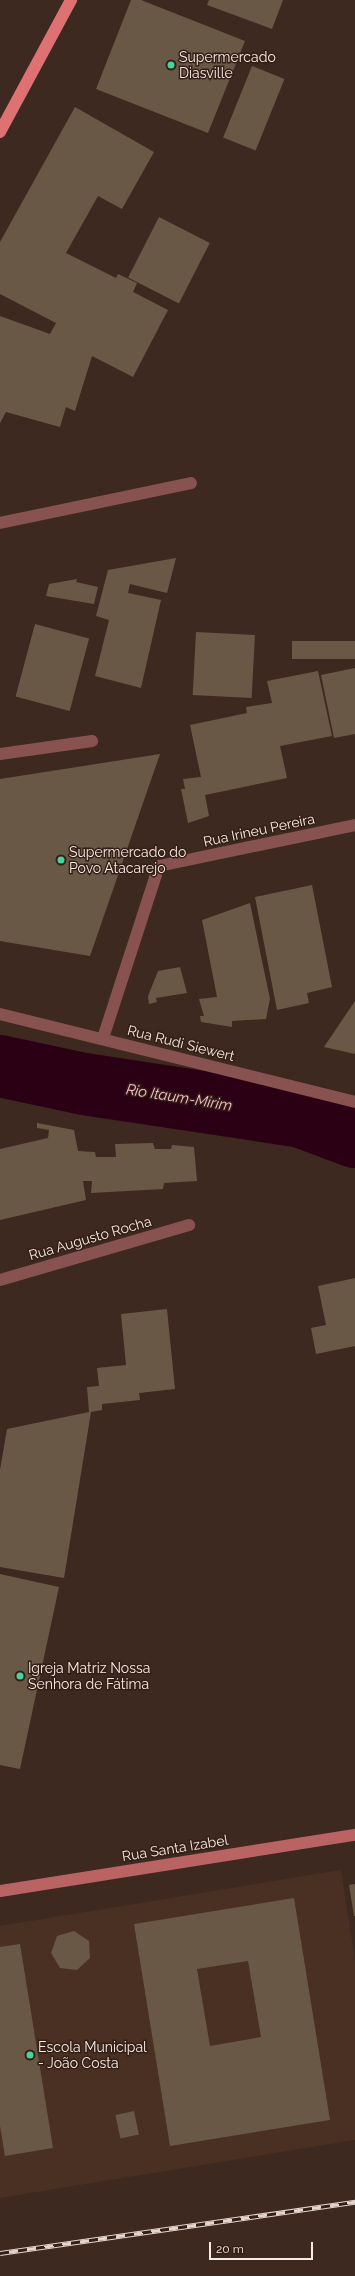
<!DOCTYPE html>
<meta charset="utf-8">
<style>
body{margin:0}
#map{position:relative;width:355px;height:2276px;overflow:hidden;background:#3e2920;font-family:Raleway,sans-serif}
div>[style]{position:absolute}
.built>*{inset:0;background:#4a2f23}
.river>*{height:62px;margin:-31px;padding:0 31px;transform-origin:31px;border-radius:31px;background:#2c0014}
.building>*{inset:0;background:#695846;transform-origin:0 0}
.lane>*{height:12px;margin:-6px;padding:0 6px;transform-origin:6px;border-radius:6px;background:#885251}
.street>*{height:12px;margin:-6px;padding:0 6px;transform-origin:6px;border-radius:6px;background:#885251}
.secondary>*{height:12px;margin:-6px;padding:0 6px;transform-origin:6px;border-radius:6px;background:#b96463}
.primary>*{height:12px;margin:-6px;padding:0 6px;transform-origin:6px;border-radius:6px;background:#de7171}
.rail>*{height:4.5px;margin-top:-2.25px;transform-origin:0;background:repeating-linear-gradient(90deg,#331f16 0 9px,#e4d5cf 0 18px);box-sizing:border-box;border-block:1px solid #e4d5cf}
.dots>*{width:11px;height:11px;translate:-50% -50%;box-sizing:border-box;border:2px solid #331f16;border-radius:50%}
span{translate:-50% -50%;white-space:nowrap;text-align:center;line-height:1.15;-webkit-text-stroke:3px #331f16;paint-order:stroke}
.poi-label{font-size:14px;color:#f8eae4}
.left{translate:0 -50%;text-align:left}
.street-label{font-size:14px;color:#f8eae4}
.water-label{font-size:15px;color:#fcbcd1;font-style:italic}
.scale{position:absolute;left:209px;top:2242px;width:104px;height:18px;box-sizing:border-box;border:2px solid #f8eae4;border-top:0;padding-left:5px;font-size:12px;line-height:14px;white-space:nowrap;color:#f8eae4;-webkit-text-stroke:3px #331f16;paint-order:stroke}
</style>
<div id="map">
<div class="built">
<i style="clip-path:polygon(341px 1870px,355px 1960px,355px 2140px,0 2198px,0 1926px)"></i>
</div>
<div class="river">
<i style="left:0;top:1066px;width:86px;rotate:12.1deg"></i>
<i style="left:84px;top:1084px;width:219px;rotate:8.6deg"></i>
<i style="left:301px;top:1117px;width:58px;rotate:20.3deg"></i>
</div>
<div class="building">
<i style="clip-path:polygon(131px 0,141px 0,245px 41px,208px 133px,96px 89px)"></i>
<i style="clip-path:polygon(209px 0,283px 0,272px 29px,207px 5px)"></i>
<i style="left:252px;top:66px;width:35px;height:77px;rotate:22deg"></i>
<i style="clip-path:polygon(75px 107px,154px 152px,122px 209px,98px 196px,66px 253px,116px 278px,118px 274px,137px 283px,133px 292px,168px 310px,133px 377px,92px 356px,75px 411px,66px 407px,60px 427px,6px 412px,0 423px,0 316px,50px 334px,56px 323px,0 294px,0 242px)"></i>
<i style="left:159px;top:217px;width:57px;height:68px;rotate:27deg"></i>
<i style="clip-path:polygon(176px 558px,167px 593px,130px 584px,128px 593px,161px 600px,141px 688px,95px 676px,109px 620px,96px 616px,108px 570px)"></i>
<i style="clip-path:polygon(77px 579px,76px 582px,98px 587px,94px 604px,46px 596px,49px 584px)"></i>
<i style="left:35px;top:624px;width:56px;height:75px;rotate:15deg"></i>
<i style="left:196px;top:632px;width:59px;height:63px;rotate:3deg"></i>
<i style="left:355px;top:641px;width:18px;height:63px;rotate:90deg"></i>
<i style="clip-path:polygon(355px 668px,355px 734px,334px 738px,321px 675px)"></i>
<i style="clip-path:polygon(318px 671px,332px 736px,280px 746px,287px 778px,205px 795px,209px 816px,188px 823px,181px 789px,185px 789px,183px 779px,201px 777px,190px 725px,247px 713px,246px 707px,272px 703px,267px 681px)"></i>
<i style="clip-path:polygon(160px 754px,90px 956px,0 941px,0 779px)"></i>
<i style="clip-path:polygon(312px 885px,332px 987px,307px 993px,309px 1003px,277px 1010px,255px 897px)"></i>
<i style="clip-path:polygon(250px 903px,270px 999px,266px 1019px,232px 1021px,232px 1027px,201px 1022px,200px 1016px,204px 1016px,199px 999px,217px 997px,202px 920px)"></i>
<i style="clip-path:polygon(180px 967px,187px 993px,156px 998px,157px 1002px,149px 1004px,148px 996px,158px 971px)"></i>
<i style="clip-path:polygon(355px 1001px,355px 1054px,324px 1047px)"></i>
<i style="clip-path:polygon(37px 1123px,74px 1130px,78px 1151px,95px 1152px,96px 1157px,116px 1157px,115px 1144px,153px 1143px,155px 1149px,171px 1149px,172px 1145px,194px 1147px,197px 1181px,164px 1183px,163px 1189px,91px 1193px,92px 1181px,83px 1181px,86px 1200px,0 1220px,0 1149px,48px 1138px,49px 1130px,37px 1128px)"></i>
<i style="clip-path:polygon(355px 1278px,355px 1346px,316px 1354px,311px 1328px,326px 1325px,318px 1286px)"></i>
<i style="clip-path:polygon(167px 1309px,175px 1389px,139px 1393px,140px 1400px,102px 1404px,102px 1410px,91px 1412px,64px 1578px,0 1567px,0 1470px,7px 1429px,89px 1412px,87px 1387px,99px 1386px,97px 1368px,126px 1365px,121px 1314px)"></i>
<i style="clip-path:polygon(0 1574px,59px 1587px,20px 1769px,0 1765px)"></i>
<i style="clip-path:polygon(355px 1884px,355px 1916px,354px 1916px,349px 1885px)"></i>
<i style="clip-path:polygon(evenodd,294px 1898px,330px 2120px,170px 2146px,134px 1924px,294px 1898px,248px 1961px,261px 2037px,210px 2046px,197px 1969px,248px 1961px)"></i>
<i style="clip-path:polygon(74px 1931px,89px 1941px,90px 1958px,77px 1970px,60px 1968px,51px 1953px,57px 1936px)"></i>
<i style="clip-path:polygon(20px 1944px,53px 2148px,5px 2156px,0 2126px,0 1947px)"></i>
<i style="left:134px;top:2111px;width:24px;height:19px;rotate:78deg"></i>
</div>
<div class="lane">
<i style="left:0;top:523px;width:195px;rotate:-11.8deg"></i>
</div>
<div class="street">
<i style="left:0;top:754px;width:93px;rotate:-8deg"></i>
<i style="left:0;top:1014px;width:366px;rotate:13.9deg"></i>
<i style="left:103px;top:1038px;width:181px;rotate:-72deg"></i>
<i style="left:159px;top:866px;width:200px;rotate:-11.8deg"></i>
<i style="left:0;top:1280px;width:197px;rotate:-16.2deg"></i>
</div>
<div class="secondary">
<i style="left:0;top:1891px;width:359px;rotate:-9deg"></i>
</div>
<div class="primary">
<i style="left:0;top:132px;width:150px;rotate:-61.7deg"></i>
</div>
<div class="rail">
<i style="left:0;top:2253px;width:359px;rotate:-8.2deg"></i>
</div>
<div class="dots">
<i style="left:171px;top:65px;background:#45d49f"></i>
<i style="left:61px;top:860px;background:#45d49f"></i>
<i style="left:20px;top:1676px;background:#45d49f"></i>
<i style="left:30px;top:2055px;background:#45d49f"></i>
</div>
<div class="poi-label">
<span class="left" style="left:179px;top:65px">Supermercado<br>Diasville</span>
<span class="left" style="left:69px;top:860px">Supermercado do<br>Povo Atacarejo</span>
<span class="left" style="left:28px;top:1676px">Igreja Matriz Nossa<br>Senhora de Fátima</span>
<span class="left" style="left:38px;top:2055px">Escola Municipal<br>- João Costa</span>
</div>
<div class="street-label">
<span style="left:259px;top:830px;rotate:-12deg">Rua Irineu Pereira</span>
<span style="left:181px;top:1043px;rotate:14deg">Rua Rudi Siewert</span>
<span style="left:90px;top:1238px;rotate:-16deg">Rua Augusto Rocha</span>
<span style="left:175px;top:1848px;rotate:-9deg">Rua Santa Izabel</span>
</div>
<div class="water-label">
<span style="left:179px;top:1098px;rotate:9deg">Rio Itaum-Mirim</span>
</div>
<div class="scale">20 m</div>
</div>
